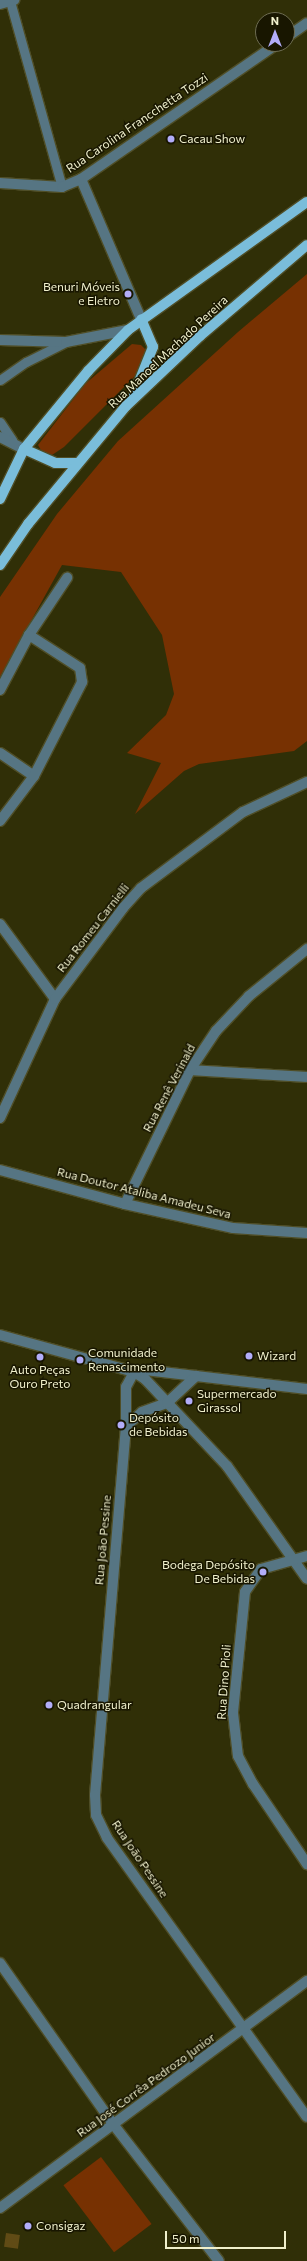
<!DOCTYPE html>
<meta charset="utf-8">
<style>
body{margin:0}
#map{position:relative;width:307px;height:2261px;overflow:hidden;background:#302f07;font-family:Commissioner,sans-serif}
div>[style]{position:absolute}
.green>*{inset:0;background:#773102;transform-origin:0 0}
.building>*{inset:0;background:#604b15;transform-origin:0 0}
.roads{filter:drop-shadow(1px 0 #4f4e27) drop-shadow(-1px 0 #4f4e27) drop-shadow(0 1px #4f4e27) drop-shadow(0 -1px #4f4e27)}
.service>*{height:9px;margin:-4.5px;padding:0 4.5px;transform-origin:4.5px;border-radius:4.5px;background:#567583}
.minor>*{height:10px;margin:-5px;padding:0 5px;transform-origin:5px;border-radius:5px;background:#567583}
.primary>*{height:10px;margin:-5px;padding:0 5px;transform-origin:5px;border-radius:5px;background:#7abdda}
.dots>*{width:11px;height:11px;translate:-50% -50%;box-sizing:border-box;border:2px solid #181600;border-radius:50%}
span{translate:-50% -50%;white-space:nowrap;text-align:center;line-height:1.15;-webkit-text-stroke:3px #181600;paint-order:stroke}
.street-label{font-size:12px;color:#f0f0cc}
.poi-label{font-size:12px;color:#f0f0cc}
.left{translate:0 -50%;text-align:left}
.right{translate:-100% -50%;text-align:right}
.north{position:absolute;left:255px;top:12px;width:40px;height:40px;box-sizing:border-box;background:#181600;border:1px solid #6e6d52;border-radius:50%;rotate:0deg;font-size:11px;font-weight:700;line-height:16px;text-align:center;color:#f0f0cc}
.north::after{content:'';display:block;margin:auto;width:14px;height:18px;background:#b2adf9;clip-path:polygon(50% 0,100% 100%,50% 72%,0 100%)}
.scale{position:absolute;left:165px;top:2231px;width:121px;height:18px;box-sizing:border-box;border:2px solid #f0f0cc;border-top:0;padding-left:5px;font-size:12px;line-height:14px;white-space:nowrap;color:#f0f0cc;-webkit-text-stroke:3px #181600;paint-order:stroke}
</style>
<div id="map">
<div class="green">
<i style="clip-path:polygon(307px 274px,307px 741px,294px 751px,199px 764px,184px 771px,135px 814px,161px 763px,127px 753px,166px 715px,174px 694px,162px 635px,121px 572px,62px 565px,0 677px,0 597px,57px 514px,118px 441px,238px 332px)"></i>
<i style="clip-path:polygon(132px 344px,141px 345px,146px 350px,147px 360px,139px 372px,64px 447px,52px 455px,42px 452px,38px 445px,85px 384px)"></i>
<i style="left:101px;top:2157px;width:84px;height:47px;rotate:53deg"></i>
</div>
<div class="building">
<i style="left:6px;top:2233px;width:14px;height:14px;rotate:8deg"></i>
</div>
<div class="roads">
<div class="service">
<i style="left:10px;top:1px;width:193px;rotate:74.4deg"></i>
<i style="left:0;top:380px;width:32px;rotate:-35deg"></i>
<i style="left:26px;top:362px;width:45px;rotate:-26.6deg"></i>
<i style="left:0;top:422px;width:22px;rotate:56deg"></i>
</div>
<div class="minor">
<i style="left:0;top:4px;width:15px;rotate:-16deg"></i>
<i style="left:287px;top:37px;width:24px;rotate:-35deg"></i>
<i style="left:81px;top:179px;width:152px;rotate:66.8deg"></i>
<i style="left:0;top:183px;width:62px;rotate:3.7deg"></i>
<i style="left:62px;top:187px;width:21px;rotate:-23deg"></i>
<i style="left:81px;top:179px;width:238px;rotate:-34.6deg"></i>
<i style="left:0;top:340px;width:66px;rotate:1.7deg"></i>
<i style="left:66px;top:342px;width:63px;rotate:-11deg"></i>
<i style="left:0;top:437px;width:27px;rotate:27deg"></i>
<i style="left:0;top:690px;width:62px;rotate:-62.2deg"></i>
<i style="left:29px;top:635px;width:69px;rotate:-56.3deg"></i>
<i style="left:0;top:753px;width:41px;rotate:34.1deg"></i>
<i style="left:0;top:821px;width:56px;rotate:-52.9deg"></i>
<i style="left:34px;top:776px;width:106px;rotate:-62.9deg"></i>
<i style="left:82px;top:682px;width:14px;rotate:-98deg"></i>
<i style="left:80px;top:668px;width:61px;rotate:-147.1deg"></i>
<i style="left:0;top:924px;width:93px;rotate:53.7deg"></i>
<i style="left:190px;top:1070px;width:117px;rotate:3.4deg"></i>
<i style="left:0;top:1118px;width:131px;rotate:-65.2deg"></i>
<i style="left:55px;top:999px;width:114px;rotate:-53.2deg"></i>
<i style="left:123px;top:908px;width:27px;rotate:-48deg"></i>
<i style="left:141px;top:888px;width:127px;rotate:-36.7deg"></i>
<i style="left:243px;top:812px;width:71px;rotate:-25.1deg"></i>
<i style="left:0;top:1170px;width:130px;rotate:15.2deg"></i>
<i style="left:125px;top:1204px;width:111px;rotate:12.5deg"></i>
<i style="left:233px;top:1228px;width:74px;rotate:3.9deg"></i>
<i style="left:125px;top:1204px;width:149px;rotate:-64.1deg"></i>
<i style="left:190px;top:1070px;width:47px;rotate:-56.3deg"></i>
<i style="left:216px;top:1031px;width:48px;rotate:-46.7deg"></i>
<i style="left:249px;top:996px;width:75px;rotate:-39deg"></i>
<i style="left:0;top:1335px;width:139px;rotate:15.4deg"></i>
<i style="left:134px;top:1372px;width:11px;rotate:-10deg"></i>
<i style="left:145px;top:1370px;width:163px;rotate:6.7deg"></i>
<i style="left:134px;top:1372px;width:17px;rotate:118deg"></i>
<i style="left:126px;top:1387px;width:39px;rotate:90deg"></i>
<i style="left:126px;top:1426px;width:370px;rotate:94.8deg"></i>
<i style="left:95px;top:1795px;width:20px;rotate:87deg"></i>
<i style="left:96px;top:1815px;width:25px;rotate:64deg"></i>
<i style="left:107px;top:1838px;width:343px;rotate:54.4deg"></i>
<i style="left:134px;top:1372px;width:13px;rotate:32deg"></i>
<i style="left:145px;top:1379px;width:120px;rotate:46.7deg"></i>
<i style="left:227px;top:1466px;width:138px;rotate:54.7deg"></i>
<i style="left:126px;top:1426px;width:21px;rotate:-41deg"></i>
<i style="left:142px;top:1412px;width:27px;rotate:-20deg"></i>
<i style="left:167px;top:1403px;width:40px;rotate:-43deg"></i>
<i style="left:307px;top:1556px;width:48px;rotate:164.2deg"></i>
<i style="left:261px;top:1569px;width:28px;rotate:125deg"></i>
<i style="left:245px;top:1592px;width:122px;rotate:95.7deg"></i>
<i style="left:233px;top:1713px;width:43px;rotate:83.4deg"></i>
<i style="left:238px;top:1756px;width:32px;rotate:62deg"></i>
<i style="left:253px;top:1784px;width:97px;rotate:56deg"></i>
<i style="left:0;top:1963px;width:197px;rotate:54.9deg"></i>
<i style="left:113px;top:2124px;width:173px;rotate:52.3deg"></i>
<i style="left:0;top:2208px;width:382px;rotate:-36.5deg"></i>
</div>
<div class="primary">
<i style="left:134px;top:394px;width:51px;rotate:-68deg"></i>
<i style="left:153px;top:347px;width:30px;rotate:-113deg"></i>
<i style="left:24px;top:449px;width:34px;rotate:24deg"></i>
<i style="left:55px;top:463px;width:23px"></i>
<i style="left:0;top:499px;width:55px;rotate:-64.4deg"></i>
<i style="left:24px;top:449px;width:101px;rotate:-50.6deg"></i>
<i style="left:88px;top:371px;width:57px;rotate:-45.7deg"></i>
<i style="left:128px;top:330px;width:220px;rotate:-35.6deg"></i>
<i style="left:0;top:565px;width:50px;rotate:-55.7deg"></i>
<i style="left:28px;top:524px;width:153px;rotate:-50.3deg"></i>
<i style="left:126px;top:406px;width:102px;rotate:-43.4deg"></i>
<i style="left:200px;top:336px;width:140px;rotate:-40.4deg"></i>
</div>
</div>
<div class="dots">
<i style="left:171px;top:139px;background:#b2adf9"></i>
<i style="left:128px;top:294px;background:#b2adf9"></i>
<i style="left:249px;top:1356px;background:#b2adf9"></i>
<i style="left:40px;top:1357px;background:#b2adf9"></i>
<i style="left:80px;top:1360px;background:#b2adf9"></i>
<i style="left:189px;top:1401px;background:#b2adf9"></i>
<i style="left:121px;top:1425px;background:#b2adf9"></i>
<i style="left:263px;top:1572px;background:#b2adf9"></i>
<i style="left:49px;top:1705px;background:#b2adf9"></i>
<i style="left:28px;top:2226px;background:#b2adf9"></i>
</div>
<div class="street-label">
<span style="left:137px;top:123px;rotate:-34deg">Rua Carolina Francchetta Tozzi</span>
<span style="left:168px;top:352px;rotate:-43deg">Rua Manoel Machado Pereira</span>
<span style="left:93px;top:928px;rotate:-52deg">Rua Romeu Carnielli</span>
<span style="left:169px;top:1088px;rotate:-62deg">Rua Renê Verinald</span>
<span style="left:144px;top:1193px;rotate:14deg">Rua Doutor Ataliba Amadeu Seva</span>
<span style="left:103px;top:1540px;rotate:-85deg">Rua João Pessine</span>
<span style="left:224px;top:1682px;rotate:-86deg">Rua Dino Pioli</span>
<span style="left:140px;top:1859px;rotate:56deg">Rua João Pessine</span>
<span style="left:146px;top:2085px;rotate:-36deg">Rua José Corrêa Pedrozo Junior</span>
</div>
<div class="poi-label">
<span class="left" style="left:179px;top:139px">Cacau Show</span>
<span class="right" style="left:120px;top:294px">Benuri Móveis<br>e Eletro</span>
<span class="left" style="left:88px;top:1360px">Comunidade<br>Renascimento</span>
<span class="left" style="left:257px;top:1356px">Wizard</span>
<span style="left:40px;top:1377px">Auto Peças<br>Ouro Preto</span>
<span class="left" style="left:197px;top:1401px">Supermercado<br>Girassol</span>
<span class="left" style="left:129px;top:1425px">Depósito<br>de Bebidas</span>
<span class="right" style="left:255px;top:1572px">Bodega Depósito<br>De Bebidas</span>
<span class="left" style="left:57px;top:1705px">Quadrangular</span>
<span class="left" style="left:36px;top:2226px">Consigaz</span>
</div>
<div class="north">N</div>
<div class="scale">50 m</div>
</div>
